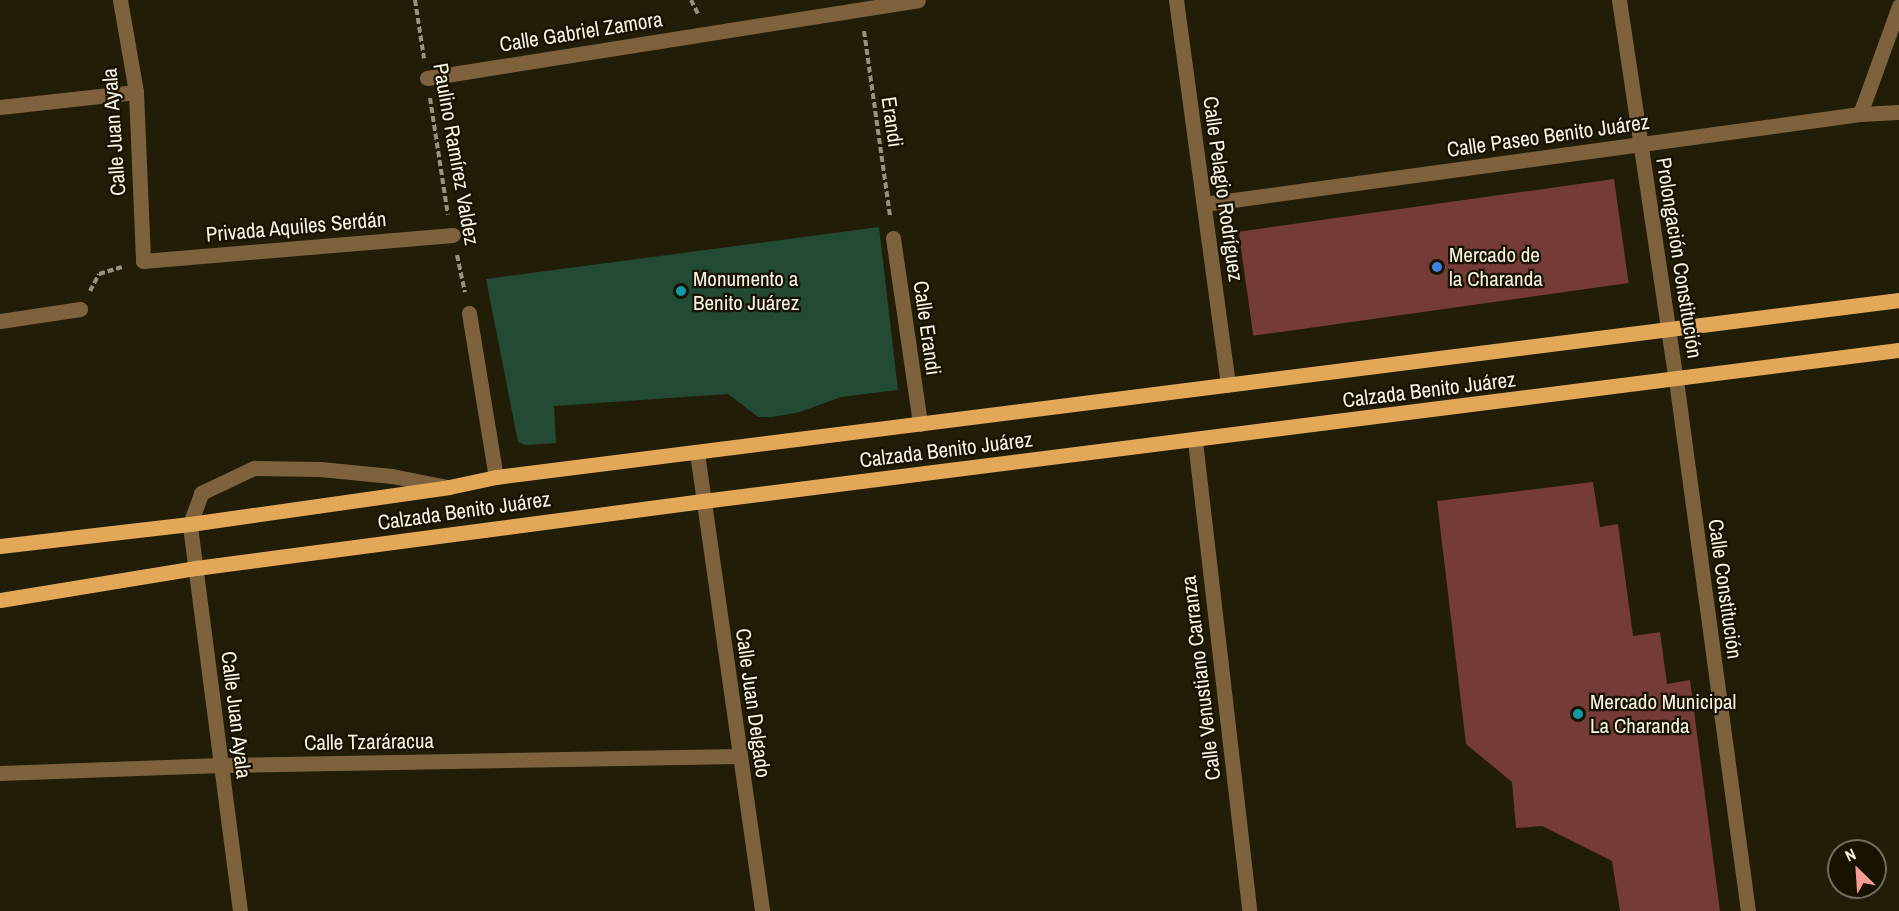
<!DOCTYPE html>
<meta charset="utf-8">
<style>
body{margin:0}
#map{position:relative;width:1899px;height:911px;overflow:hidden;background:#211d07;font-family:"Archivo Narrow",sans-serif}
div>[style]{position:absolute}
.green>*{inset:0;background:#224a34}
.building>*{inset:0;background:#753b37;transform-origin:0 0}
.path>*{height:4px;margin-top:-2px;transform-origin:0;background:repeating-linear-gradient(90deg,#979382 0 6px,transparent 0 9px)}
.minor>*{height:15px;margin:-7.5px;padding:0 7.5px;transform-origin:7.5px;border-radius:7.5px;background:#7e623d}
.major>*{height:15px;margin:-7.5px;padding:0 7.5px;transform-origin:7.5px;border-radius:7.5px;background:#e3a857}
.dots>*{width:16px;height:16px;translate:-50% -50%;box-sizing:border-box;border:3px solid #181301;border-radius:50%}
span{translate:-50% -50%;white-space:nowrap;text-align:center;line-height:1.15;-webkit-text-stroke:4.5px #181301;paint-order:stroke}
.street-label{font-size:21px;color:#f7f4e7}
.poi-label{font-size:21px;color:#f7f4e7}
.left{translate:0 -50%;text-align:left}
.north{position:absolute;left:1827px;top:839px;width:60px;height:60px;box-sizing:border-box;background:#181301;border:2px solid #716d5d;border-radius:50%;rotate:335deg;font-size:16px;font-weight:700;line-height:24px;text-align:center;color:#f7f4e7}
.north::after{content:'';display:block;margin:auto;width:21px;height:27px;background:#f59c94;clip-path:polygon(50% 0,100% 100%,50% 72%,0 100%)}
</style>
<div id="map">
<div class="green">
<i style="clip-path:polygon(879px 227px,898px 390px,841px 397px,800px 412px,773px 417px,758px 417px,728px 394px,554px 406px,556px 443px,526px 445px,518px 442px,486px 279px)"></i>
</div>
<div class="building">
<i style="left:1614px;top:179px;width:105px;height:379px;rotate:82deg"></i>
<i style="clip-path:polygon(1593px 482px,1600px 527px,1618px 524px,1633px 636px,1660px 632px,1667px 684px,1690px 680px,1720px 911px,1620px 911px,1612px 861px,1542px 826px,1516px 828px,1512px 782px,1466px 744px,1437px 501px)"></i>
</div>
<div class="path">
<i style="left:415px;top:0;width:59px;rotate:81.2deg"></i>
<i style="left:691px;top:0;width:16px;rotate:63deg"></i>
<i style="left:864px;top:31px;width:188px;rotate:82deg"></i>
<i style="left:430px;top:98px;width:118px;rotate:81.3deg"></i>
<i style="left:457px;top:255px;width:38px;rotate:78deg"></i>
<i style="left:90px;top:291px;width:19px;rotate:-62deg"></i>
<i style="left:99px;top:274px;width:24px;rotate:-17deg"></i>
</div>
<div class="minor">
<i style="left:120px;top:0;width:93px;rotate:80.1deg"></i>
<i style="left:136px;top:92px;width:169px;rotate:87.6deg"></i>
<i style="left:143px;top:261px;width:311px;rotate:-4.8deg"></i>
<i style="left:1176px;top:0;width:388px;rotate:82.3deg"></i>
<i style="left:1619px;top:0;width:384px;rotate:81.5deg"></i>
<i style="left:1676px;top:380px;width:536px;rotate:82.28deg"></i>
<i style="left:427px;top:78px;width:497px;rotate:-9deg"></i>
<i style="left:0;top:107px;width:137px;rotate:-6.3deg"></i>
<i style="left:1860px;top:114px;width:115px;rotate:-70.1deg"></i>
<i style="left:1204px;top:204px;width:662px;rotate:-7.81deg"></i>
<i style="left:1860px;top:114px;width:39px;rotate:-3deg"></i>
<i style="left:893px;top:238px;width:188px;rotate:81.7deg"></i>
<i style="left:469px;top:313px;width:166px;rotate:80.7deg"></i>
<i style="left:0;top:321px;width:81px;rotate:-8.5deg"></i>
<i style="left:1195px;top:441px;width:473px;rotate:83.4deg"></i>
<i style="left:697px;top:453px;width:463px;rotate:81.9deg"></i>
<i style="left:0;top:773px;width:221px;rotate:-2.1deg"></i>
<i style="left:221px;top:765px;width:518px;rotate:-1deg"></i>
<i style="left:240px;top:911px;width:390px;rotate:-97.4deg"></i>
<i style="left:190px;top:524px;width:33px;rotate:-70deg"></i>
<i style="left:201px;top:493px;width:59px;rotate:-25.3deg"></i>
<i style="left:254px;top:468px;width:66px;rotate:0.9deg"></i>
<i style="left:320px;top:469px;width:72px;rotate:5.6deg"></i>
<i style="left:392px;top:476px;width:55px;rotate:11.5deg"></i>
</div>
<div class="major">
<i style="left:0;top:546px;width:191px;rotate:-6.6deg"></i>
<i style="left:190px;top:524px;width:262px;rotate:-8.1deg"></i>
<i style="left:449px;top:487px;width:48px;rotate:-12deg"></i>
<i style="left:496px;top:477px;width:1414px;rotate:-7.19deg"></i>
<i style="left:0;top:600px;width:199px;rotate:-9.3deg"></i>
<i style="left:196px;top:568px;width:511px;rotate:-7.53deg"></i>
<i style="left:703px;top:501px;width:1205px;rotate:-7.2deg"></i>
</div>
<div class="dots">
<i style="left:1437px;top:267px;background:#3f7fe0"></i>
<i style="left:681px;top:291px;background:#0f9aa8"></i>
<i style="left:1578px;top:714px;background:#0f9aa8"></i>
</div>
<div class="street-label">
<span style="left:581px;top:32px;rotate:-9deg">Calle Gabriel Zamora</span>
<span style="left:892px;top:122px;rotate:82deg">Erandi</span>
<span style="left:114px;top:132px;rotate:-94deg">Calle Juan Ayala</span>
<span style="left:1548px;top:136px;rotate:-8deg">Calle Paseo Benito Juárez</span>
<span style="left:456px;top:154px;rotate:80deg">Paulino Ramírez Valdez</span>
<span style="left:1223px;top:189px;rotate:82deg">Calle Pelagio Rodríguez</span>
<span style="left:296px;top:227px;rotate:-5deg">Privada Aquiles Serdán</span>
<span style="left:1679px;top:258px;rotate:81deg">Prolongación Constitución</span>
<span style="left:927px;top:328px;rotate:82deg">Calle Erandi</span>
<span style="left:1429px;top:390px;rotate:-7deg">Calzada Benito Juárez</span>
<span style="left:946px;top:450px;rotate:-7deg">Calzada Benito Juárez</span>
<span style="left:464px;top:511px;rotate:-8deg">Calzada Benito Juárez</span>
<span style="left:1725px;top:589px;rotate:82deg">Calle Constitución</span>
<span style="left:1201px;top:678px;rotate:-97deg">Calle Venustiano Carranza</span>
<span style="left:753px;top:703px;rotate:82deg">Calle Juan Delgado</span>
<span style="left:236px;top:715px;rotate:83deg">Calle Juan Ayala</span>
<span style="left:369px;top:742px;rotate:-1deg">Calle Tzaráracua</span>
</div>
<div class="poi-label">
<span class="left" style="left:1449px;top:267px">Mercado de<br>la Charanda</span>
<span class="left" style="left:693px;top:291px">Monumento a<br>Benito Juárez</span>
<span class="left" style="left:1590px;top:714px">Mercado Municipal<br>La Charanda</span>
</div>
<div class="north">N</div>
</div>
